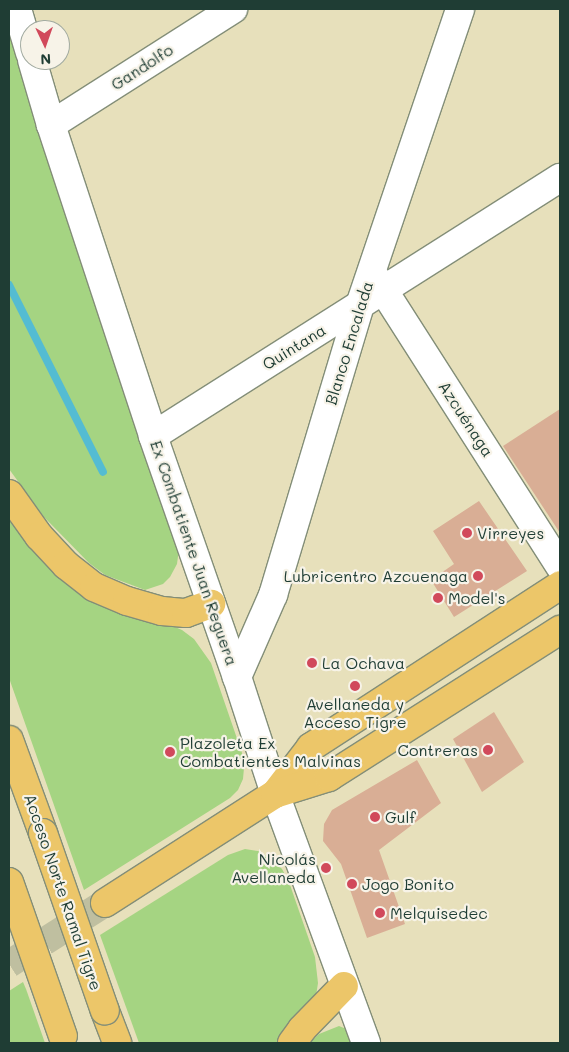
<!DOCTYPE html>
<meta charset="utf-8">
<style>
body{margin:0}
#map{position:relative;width:569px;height:1052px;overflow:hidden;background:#e7e0bb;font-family:Mali,sans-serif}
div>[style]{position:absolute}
.green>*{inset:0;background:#a5d482}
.stream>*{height:8px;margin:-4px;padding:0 4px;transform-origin:4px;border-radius:4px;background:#54bcd2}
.building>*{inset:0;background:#d9ae95}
.major-tunnel>*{height:28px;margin-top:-14px;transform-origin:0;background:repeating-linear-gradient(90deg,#bfbfa0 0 28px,transparent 0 42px)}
.roads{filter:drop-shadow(1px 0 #838e78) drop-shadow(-1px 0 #838e78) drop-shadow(0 1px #838e78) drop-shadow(0 -1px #838e78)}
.minor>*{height:28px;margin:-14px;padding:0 14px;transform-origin:14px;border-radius:14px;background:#fff}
.major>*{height:28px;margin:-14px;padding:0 14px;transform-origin:14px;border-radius:14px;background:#ecc669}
.highway>*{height:28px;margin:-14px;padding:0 14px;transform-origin:14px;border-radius:14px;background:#ecc669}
.bridges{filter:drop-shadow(1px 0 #838e78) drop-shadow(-1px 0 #838e78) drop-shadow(0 1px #838e78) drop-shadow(0 -1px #838e78)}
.highway-bridge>*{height:28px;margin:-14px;padding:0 14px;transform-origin:14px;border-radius:14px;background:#ecc669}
.dots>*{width:14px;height:14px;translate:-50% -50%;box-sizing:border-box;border:2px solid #f7f3e8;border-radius:50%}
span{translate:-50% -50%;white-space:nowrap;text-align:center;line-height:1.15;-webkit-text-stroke:4.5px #f7f3e8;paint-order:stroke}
.street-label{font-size:16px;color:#1f3d34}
.poi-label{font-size:16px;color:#1f3d34}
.left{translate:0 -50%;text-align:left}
.right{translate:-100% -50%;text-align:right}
.frame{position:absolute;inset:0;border:10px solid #1f3d34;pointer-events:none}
.north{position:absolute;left:20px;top:20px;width:50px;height:50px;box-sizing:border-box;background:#f7f3e8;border:1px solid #a1aaa0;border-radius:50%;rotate:177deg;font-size:14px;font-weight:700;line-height:20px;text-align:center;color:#1f3d34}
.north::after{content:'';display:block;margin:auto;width:18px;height:22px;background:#d1495b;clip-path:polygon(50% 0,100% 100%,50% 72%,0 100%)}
</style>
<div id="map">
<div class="green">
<i style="clip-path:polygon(9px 16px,179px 549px,177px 564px,170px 577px,163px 584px,145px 590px,105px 575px,89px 563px,44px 517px,9px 469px)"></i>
<i style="clip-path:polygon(9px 512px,87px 596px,109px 608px,132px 618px,168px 624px,182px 630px,194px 639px,211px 663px,242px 753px,244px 768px,243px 779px,238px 790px,230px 798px,84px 890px,9px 678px)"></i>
<i style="clip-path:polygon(245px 849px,258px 851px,271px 858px,282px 869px,289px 882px,315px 957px,318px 983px,316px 996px,281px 1043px,139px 1043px,100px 935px,228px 855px)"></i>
<i style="clip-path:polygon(23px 982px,26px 989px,45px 1043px,9px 1043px,9px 991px)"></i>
<i style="clip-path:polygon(339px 1026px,356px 1033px,360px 1043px,309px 1043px,319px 1034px)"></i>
</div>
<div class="stream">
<i style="left:9px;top:285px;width:209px;rotate:63.3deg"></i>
</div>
<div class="building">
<i style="clip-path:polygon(560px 409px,560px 533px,503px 446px)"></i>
<i style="clip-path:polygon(479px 501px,527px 571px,454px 617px,431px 580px,454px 564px,433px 531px)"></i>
<i style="clip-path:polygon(494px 712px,524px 762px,482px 792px,453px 739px)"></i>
<i style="clip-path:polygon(417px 760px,441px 803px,379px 850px,405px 924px,367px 938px,341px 864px,323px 841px,324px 824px,332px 810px)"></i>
</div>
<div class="major-tunnel">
<i style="left:9px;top:964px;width:114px;rotate:-32.4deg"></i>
</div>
<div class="roads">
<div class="minor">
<i style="left:17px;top:9px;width:46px;rotate:73.5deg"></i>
<i style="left:32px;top:60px;width:68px;rotate:73.7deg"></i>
<i style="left:51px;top:125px;width:327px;rotate:71.8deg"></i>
<i style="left:153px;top:436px;width:255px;rotate:70.8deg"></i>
<i style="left:237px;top:677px;width:123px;rotate:72deg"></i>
<i style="left:275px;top:794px;width:265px;rotate:69.9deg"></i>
<i style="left:51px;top:125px;width:216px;rotate:-32.5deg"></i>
<i style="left:375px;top:277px;width:343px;rotate:57.4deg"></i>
<i style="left:153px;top:436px;width:482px;rotate:-32.4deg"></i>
<i style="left:237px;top:677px;width:90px;rotate:-66.3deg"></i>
<i style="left:273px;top:595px;width:303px;rotate:-73.3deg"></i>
<i style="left:360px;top:305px;width:312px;rotate:-71.3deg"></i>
</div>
<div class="major">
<i style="left:275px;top:794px;width:59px;rotate:-52.5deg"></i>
<i style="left:311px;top:747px;width:297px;rotate:-33deg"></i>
<i style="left:105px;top:903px;width:202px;rotate:-32.7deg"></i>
<i style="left:275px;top:794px;width:57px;rotate:-17.5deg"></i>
<i style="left:329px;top:777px;width:274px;rotate:-32.5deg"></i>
</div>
<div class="highway">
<i style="left:9px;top:494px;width:52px;rotate:54.5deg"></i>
<i style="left:39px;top:536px;width:40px;rotate:47deg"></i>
<i style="left:66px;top:565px;width:36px;rotate:38deg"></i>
<i style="left:94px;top:587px;width:36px;rotate:23deg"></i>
<i style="left:127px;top:601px;width:36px;rotate:16deg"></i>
<i style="left:162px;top:611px;width:24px;rotate:5deg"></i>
<i style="left:186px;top:613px;width:27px;rotate:-20deg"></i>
<i style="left:9px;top:740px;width:99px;rotate:69.9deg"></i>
<i style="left:105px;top:1011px;width:34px;rotate:69deg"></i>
<i style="left:292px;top:1043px;width:17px;rotate:-54deg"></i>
<i style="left:302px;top:1029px;width:60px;rotate:-45.7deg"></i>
</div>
</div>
<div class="bridges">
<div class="highway-bridge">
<i style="left:43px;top:833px;width:188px;rotate:70.8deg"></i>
<i style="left:9px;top:882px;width:163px;rotate:70.7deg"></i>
</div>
</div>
<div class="dots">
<i style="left:467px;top:533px;background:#d1495b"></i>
<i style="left:478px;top:576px;background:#d1495b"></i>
<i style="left:438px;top:598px;background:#d1495b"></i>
<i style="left:312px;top:663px;background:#d1495b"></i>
<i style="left:355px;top:686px;background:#d1495b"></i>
<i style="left:488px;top:750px;background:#d1495b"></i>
<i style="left:170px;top:752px;background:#d1495b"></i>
<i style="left:375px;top:817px;background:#d1495b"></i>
<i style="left:326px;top:868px;background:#d1495b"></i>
<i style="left:352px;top:884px;background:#d1495b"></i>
<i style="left:380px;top:913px;background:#d1495b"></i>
</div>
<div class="street-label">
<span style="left:142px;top:67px;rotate:-33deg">Gandolfo</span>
<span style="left:349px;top:343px;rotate:-73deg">Blanco Encalada</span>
<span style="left:294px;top:347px;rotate:-32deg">Quintana</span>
<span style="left:466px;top:419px;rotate:57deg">Azcuénaga</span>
<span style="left:194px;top:553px;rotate:71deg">Ex Combatiente Juan Reguera</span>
<span style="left:63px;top:892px;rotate:71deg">Acceso Norte Ramal Tigre</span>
</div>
<div class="poi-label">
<span class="left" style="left:477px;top:533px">Virreyes</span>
<span class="right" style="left:468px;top:576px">Lubricentro Azcuenaga</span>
<span class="left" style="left:448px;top:598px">Model's</span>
<span class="left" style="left:322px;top:663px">La Ochava</span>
<span style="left:355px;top:713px">Avellaneda y<br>Acceso Tigre</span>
<span class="left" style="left:180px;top:752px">Plazoleta Ex<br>Combatientes Malvinas</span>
<span class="right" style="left:478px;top:750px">Contreras</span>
<span class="left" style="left:385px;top:817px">Gulf</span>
<span class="right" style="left:316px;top:868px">Nicolás<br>Avellaneda</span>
<span class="left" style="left:362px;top:884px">Jogo Bonito</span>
<span class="left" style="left:390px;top:913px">Melquisedec</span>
</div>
<div class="frame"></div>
<div class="north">N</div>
</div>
